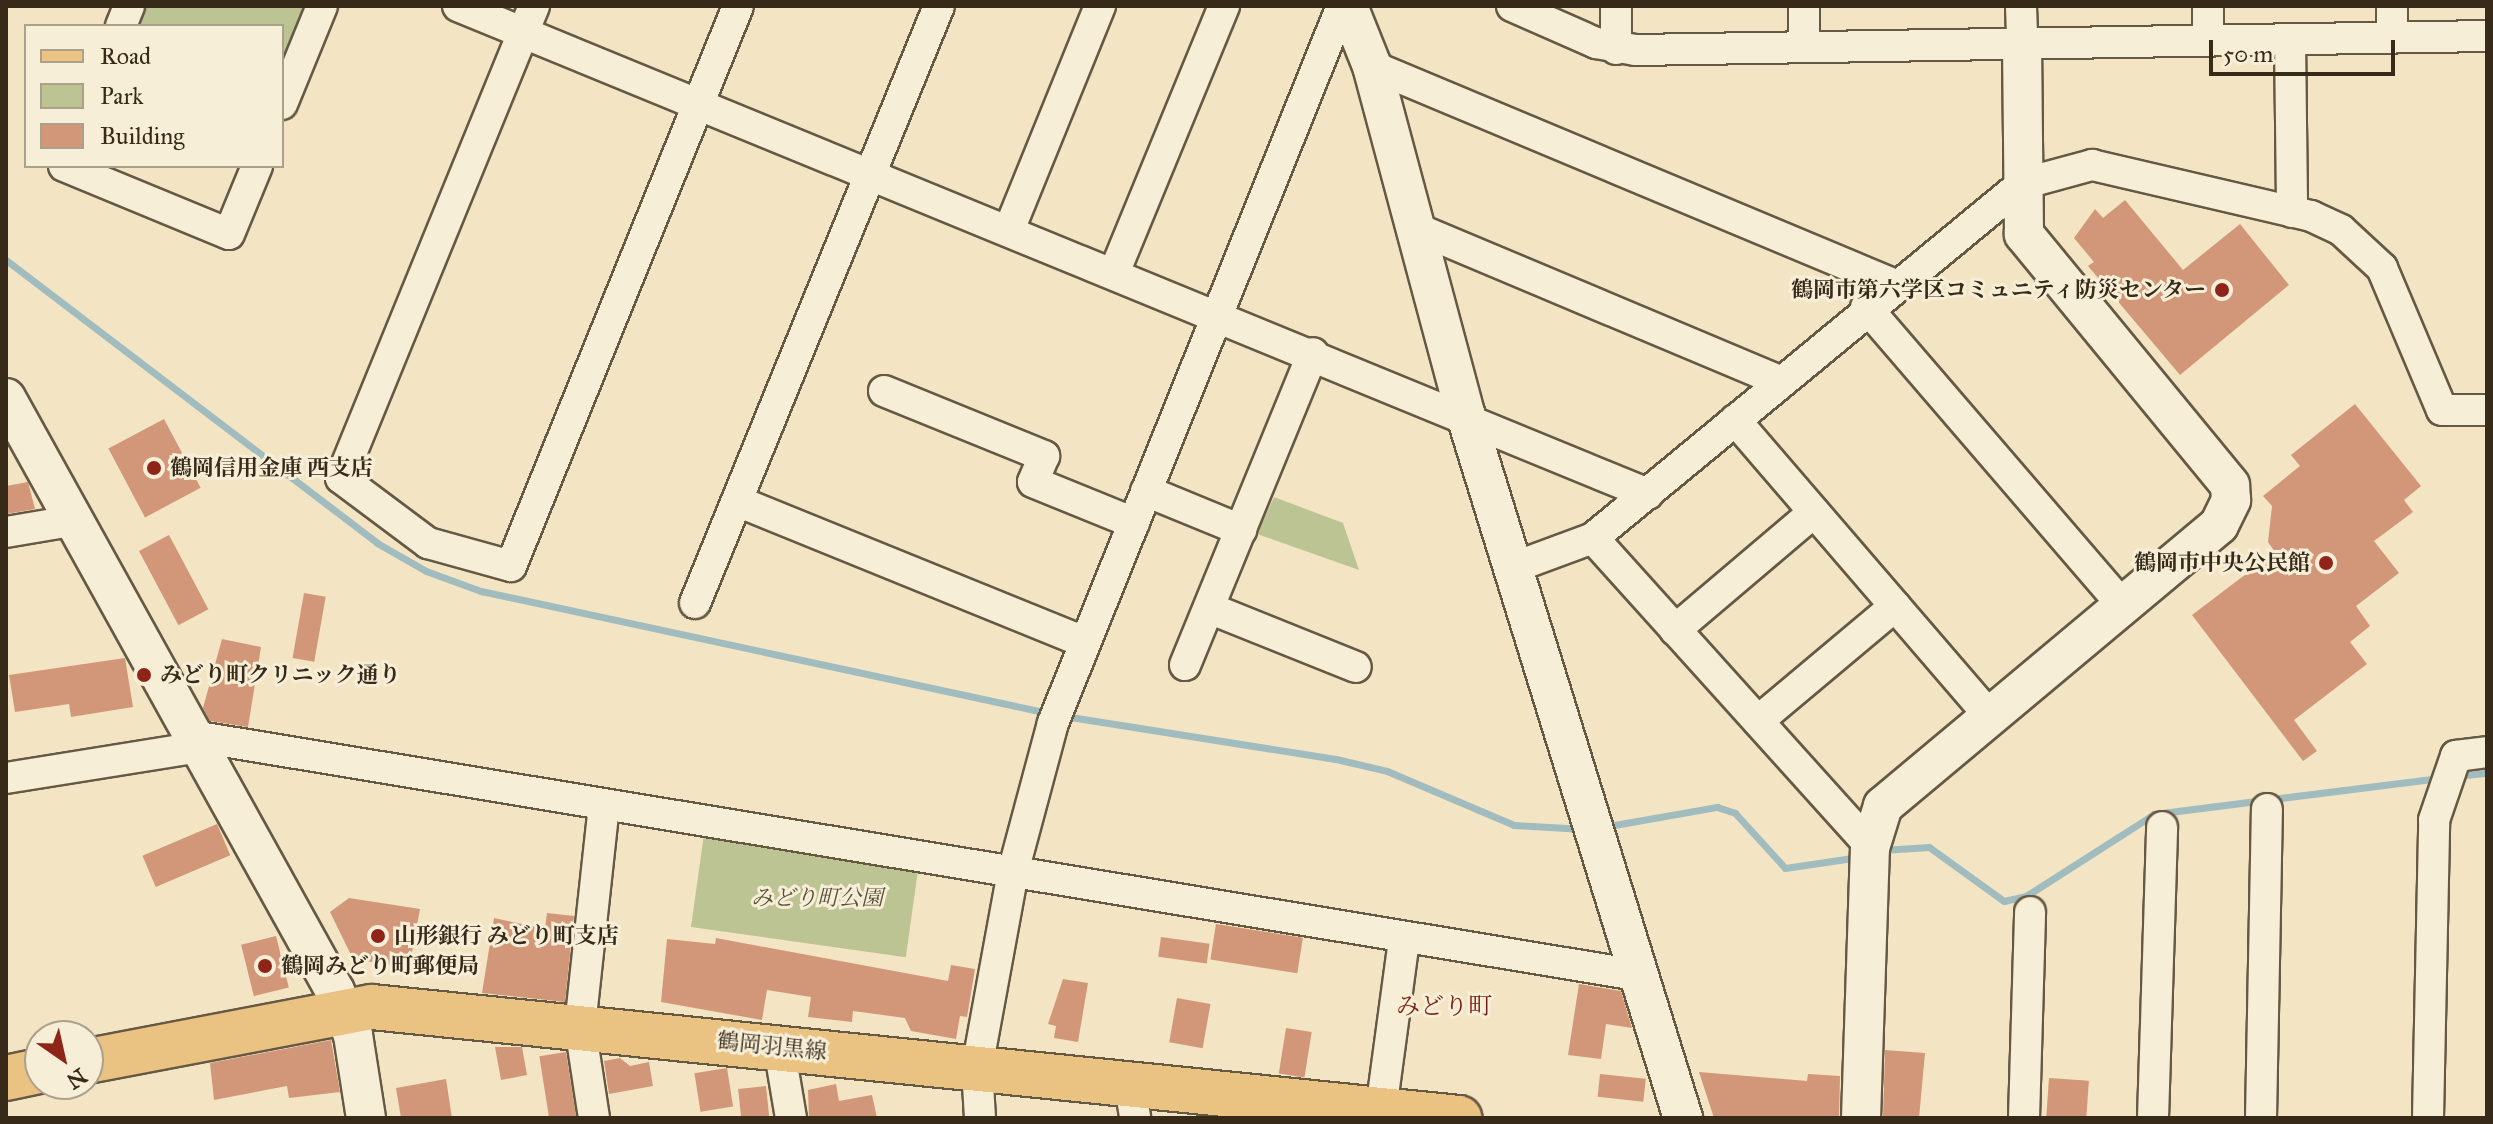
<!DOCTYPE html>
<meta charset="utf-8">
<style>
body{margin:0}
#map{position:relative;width:2493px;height:1124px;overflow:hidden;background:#f3e5c3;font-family:"IM FELL Great Primer","Noto Serif JP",serif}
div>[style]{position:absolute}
.green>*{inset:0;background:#bdc493;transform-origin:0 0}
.stream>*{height:7px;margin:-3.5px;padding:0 3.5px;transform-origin:3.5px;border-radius:3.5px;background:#a1bcbf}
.building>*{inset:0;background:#d29778;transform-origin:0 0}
.roads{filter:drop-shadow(2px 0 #665944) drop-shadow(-2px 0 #665944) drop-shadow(0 2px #665944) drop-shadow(0 -2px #665944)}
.minor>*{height:30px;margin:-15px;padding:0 15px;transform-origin:15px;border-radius:15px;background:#f7eed8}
.tertiary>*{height:38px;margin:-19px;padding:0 19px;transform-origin:19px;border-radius:19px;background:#f7eed8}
.primary>*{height:44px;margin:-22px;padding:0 22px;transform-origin:22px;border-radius:22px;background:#eac282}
.dots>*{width:22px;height:22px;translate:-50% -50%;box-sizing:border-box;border:4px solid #f7eed8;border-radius:50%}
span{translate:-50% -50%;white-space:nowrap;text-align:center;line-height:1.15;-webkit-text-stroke:6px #f7eed8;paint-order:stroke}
.poi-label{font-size:22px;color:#372a19;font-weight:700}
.right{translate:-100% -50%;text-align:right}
.left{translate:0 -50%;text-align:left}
.park-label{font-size:22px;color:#585038;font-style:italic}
.street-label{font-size:22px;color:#372a19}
.neighbourhood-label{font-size:24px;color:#7a1f14}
.frame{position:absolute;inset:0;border:8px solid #372a19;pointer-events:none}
.legend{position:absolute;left:24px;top:24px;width:260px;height:144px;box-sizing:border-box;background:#f7eed8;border:2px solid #aaa08c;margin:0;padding:10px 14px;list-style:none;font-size:24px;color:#372a19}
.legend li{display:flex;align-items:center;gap:16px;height:40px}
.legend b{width:40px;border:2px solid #aaa08c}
.north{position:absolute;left:24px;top:1020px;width:80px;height:80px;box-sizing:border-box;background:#f7eed8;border:2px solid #aaa08c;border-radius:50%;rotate:146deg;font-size:22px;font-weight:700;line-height:32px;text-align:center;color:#372a19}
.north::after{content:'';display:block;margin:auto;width:28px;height:36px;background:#8f2418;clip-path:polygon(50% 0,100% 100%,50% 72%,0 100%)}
.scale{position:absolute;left:2209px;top:40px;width:186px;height:36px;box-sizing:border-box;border:4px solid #372a19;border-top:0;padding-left:10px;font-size:24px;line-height:28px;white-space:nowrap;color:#372a19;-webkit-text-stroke:6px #f7eed8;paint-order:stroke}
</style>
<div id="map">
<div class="green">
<i style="clip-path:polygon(142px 6px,312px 6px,282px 77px,282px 26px,134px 26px)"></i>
<i style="clip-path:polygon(1274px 497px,1343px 523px,1359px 570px,1257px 534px)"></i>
<i style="left:704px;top:834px;width:217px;height:94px;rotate:8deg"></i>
</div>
<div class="stream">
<i style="left:6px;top:260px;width:467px;rotate:37.3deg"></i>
<i style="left:377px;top:543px;width:56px;rotate:29.7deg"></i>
<i style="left:426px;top:571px;width:59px;rotate:20deg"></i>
<i style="left:481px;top:591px;width:580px;rotate:12.14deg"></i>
<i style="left:1064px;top:716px;width:275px;rotate:9deg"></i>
<i style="left:1336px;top:759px;width:52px;rotate:13.2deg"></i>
<i style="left:1387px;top:771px;width:138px;rotate:23deg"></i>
<i style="left:1514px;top:825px;width:69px;rotate:3.3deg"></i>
<i style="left:2456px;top:776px;width:31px;rotate:-6deg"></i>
<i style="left:1603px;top:827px;width:116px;rotate:-10deg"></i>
<i style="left:1717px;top:807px;width:19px;rotate:18deg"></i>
<i style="left:1735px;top:813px;width:74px;rotate:47.7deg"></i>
<i style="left:1785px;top:868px;width:75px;rotate:-8.5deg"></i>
<i style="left:1882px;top:850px;width:47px;rotate:-3.7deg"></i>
<i style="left:1929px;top:847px;width:92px;rotate:35.8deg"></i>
<i style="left:2004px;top:901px;width:23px;rotate:-13deg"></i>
<i style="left:2026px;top:896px;width:152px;rotate:-32.6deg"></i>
<i style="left:2154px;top:814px;width:288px;rotate:-7.2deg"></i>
</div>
<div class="building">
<i style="clip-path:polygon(2125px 200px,2183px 270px,2240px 224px,2289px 285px,2180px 375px,2088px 266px,2094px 262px,2074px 238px,2095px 209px,2103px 218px)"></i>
<i style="clip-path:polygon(2355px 404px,2421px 486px,2404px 500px,2413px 512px,2374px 541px,2399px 573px,2356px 606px,2370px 626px,2350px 642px,2367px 664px,2294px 720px,2317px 751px,2303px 761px,2192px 615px,2275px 552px,2268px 542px,2272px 506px,2263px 496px,2300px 466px,2291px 455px)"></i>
<i style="left:164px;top:419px;width:78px;height:63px;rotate:62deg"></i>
<i style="clip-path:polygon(28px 482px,35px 509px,6px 514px,6px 486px)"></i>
<i style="left:169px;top:535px;width:84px;height:34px;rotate:62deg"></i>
<i style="left:304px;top:593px;width:22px;height:66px;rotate:10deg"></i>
<i style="clip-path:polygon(222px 639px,261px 647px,248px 727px,210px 721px,203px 708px)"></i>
<i style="clip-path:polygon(125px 658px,133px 707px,71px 717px,69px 704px,15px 712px,9px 675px)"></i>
<i style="left:217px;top:824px;width:34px;height:81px;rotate:67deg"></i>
<i style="clip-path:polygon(349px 898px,420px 909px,409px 968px,353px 959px,330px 912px)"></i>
<i style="clip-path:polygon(547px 913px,574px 916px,565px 1002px,482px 993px,494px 918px,545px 929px)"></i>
<i style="left:1216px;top:924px;width:88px;height:36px;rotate:9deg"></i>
<i style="left:276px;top:936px;width:53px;height:36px;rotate:76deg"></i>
<i style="left:1161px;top:937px;width:49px;height:20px;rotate:8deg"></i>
<i style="clip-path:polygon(716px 938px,948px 981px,951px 965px,975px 969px,967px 1017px,960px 1016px,956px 1039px,911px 1031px,905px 1018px,853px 1011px,852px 1022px,808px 1017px,811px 997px,767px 990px,762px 1020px,661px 1002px,667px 939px,715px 944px)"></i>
<i style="clip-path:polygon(1063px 979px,1088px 983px,1078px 1042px,1054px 1038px,1056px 1026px,1048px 1024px)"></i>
<i style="clip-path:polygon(1579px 984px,1621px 991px,1632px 1028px,1606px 1024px,1601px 1059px,1568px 1055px)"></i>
<i style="left:1177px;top:998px;width:34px;height:45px;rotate:10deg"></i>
<i style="left:1286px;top:1028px;width:26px;height:46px;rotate:9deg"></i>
<i style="clip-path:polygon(331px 1040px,340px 1092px,289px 1098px,287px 1086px,214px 1100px,210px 1063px)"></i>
<i style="clip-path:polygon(495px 1047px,522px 1047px,527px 1075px,501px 1080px)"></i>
<i style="clip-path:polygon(1885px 1050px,1925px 1053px,1919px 1118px,1883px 1118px)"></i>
<i style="left:566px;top:1052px;width:67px;height:27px;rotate:81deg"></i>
<i style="clip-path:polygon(620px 1058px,630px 1066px,649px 1062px,653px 1086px,609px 1094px,604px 1061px)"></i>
<i style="left:727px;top:1068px;width:39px;height:33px;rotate:81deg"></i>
<i style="clip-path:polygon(1699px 1072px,1807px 1081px,1808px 1074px,1840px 1076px,1839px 1118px,1714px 1118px)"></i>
<i style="left:1600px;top:1074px;width:46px;height:23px;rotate:6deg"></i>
<i style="left:2049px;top:1078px;width:40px;height:40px;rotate:4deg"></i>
<i style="clip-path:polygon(446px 1079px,452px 1118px,401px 1118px,396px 1088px)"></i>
<i style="clip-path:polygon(836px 1084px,839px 1101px,872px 1095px,877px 1118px,809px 1118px,808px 1090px)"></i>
<i style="left:766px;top:1086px;width:30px;height:28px;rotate:84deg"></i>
</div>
<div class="roads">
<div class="minor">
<i style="left:458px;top:6px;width:1286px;rotate:22.3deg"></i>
<i style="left:534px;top:6px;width:510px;rotate:112.24deg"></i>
<i style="left:341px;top:478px;width:109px;rotate:36.8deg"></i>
<i style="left:428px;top:543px;width:86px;rotate:15.5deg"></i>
<i style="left:511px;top:566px;width:604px;rotate:-67.93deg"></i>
<i style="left:1512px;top:6px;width:92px;rotate:23.8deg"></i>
<i style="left:1596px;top:43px;width:40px;rotate:10deg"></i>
<i style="left:1635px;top:50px;width:852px;rotate:-0.94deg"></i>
<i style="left:1804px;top:6px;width:40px;rotate:90deg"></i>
<i style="left:2021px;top:6px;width:37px;rotate:88deg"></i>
<i style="left:2208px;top:6px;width:35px;rotate:90deg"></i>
<i style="left:2392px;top:6px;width:32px;rotate:90deg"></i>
<i style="left:121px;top:26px;width:22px;rotate:-68deg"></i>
<i style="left:2290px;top:40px;width:172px;rotate:89.3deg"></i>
<i style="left:1616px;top:49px;width:43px;rotate:-90deg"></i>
<i style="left:1372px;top:66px;width:565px;rotate:22.71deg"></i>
<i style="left:282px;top:104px;width:106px;rotate:-67.8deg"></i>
<i style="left:64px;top:166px;width:178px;rotate:22.4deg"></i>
<i style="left:229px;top:234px;width:74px;rotate:-67.6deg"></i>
<i style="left:1418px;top:229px;width:393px;rotate:22.8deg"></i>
<i style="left:1009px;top:230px;width:242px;rotate:-67.9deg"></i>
<i style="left:1114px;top:273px;width:289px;rotate:-67.6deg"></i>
<i style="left:1866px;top:307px;width:393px;rotate:49.3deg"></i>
<i style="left:884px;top:391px;width:173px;rotate:22.1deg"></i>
<i style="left:1044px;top:456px;width:28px;rotate:113deg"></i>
<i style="left:1033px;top:482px;width:109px;rotate:22.1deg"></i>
<i style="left:1735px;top:420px;width:388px;rotate:49.3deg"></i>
<i style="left:1146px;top:491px;width:103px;rotate:22.3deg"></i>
<i style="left:737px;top:501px;width:375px;rotate:22.1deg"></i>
<i style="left:6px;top:532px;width:66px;rotate:-9.6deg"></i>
<i style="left:1593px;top:538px;width:414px;rotate:48deg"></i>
<i style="left:1512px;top:568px;width:86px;rotate:-20.3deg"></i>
<i style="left:1593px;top:538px;width:556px;rotate:-39.53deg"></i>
<i style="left:2022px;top:184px;width:73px;rotate:-15.2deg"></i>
<i style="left:2092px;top:165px;width:225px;rotate:13.1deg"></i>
<i style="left:2311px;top:216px;width:33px;rotate:25deg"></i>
<i style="left:2341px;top:230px;width:56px;rotate:42.8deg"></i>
<i style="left:2382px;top:268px;width:154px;rotate:67.1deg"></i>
<i style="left:2442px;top:410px;width:45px"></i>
<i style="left:695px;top:603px;width:645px;rotate:-67.77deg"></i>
<i style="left:1209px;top:608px;width:158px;rotate:21.9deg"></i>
<i style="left:1675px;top:630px;width:182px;rotate:-40.3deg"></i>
<i style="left:1185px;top:665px;width:337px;rotate:-67.7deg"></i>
<i style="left:1758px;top:721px;width:179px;rotate:-40deg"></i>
<i style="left:193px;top:736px;width:1469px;rotate:9.4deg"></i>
<i style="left:6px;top:778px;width:195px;rotate:-9.1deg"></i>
<i style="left:779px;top:1047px;width:72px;rotate:80.4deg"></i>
<i style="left:1130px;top:1085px;width:33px;rotate:81deg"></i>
<i style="left:1381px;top:1110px;width:173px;rotate:-82.3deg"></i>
<i style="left:594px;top:1118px;width:93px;rotate:-98.7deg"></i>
<i style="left:580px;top:1026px;width:222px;rotate:-83.8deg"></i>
<i style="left:980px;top:1118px;width:50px;rotate:-93.4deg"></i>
<i style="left:977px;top:1068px;width:199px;rotate:-79.6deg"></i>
<i style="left:1013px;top:872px;width:154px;rotate:-75deg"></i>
<i style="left:1053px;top:723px;width:773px;rotate:-68.05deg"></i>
<i style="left:2024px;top:1118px;width:206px;rotate:-88.3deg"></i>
<i style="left:2153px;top:1118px;width:291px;rotate:-88.2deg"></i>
<i style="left:2261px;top:1118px;width:309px;rotate:-88.9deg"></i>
<i style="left:2428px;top:1118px;width:298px;rotate:-88.8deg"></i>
<i style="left:2434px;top:820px;width:68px;rotate:-71deg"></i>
<i style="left:2456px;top:756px;width:31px;rotate:-7deg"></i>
</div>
<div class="tertiary">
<i style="left:1348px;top:6px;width:65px;rotate:68.2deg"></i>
<i style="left:1372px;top:66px;width:362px;rotate:75deg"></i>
<i style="left:1466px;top:416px;width:735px;rotate:72.82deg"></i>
<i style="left:6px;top:398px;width:678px;rotate:60.98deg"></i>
<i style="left:335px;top:991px;width:48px;rotate:67.8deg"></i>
<i style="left:353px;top:1035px;width:84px;rotate:81.1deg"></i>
<i style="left:1861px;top:1118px;width:270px;rotate:-88.1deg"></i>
<i style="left:1870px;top:848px;width:44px;rotate:-72.8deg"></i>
<i style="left:1883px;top:806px;width:438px;rotate:-39.9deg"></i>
<i style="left:2219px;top:525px;width:28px;rotate:-64deg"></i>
<i style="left:2231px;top:500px;width:15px;rotate:-94deg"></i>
<i style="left:2230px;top:485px;width:325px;rotate:-129.4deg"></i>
<i style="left:2024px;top:234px;width:191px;rotate:-90.6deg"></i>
</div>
<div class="primary">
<i style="left:88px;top:1061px;width:289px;rotate:-10.8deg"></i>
<i style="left:372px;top:1007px;width:1093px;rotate:5.83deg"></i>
<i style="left:6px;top:1078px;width:35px;rotate:-12deg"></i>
</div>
</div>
<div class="dots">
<i style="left:2222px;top:290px;background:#8f2418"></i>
<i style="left:154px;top:468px;background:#8f2418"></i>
<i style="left:2326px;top:563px;background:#8f2418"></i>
<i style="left:144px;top:675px;background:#8f2418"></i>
<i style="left:378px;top:936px;background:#8f2418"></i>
<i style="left:265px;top:966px;background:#8f2418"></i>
</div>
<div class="poi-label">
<span class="right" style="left:2206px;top:290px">鶴岡市第六学区コミュニティ防災センター</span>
<span class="left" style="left:170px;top:468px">鶴岡信用金庫 西支店</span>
<span class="right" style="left:2310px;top:563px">鶴岡市中央公民館</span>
<span class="left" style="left:160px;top:675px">みどり町クリニック通り</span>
<span class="left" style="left:394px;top:936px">山形銀行 みどり町支店</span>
<span class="left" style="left:281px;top:966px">鶴岡みどり町郵便局</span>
</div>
<div class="park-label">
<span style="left:817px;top:898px">みどり町公園</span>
</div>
<div class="street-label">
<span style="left:772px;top:1046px;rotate:6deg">鶴岡羽黒線</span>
</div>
<div class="neighbourhood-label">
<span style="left:1444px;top:1007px">みどり町</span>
</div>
<div class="frame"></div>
<ul class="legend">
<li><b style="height:10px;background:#eac282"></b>Road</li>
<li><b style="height:22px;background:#bdc493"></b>Park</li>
<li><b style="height:22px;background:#d29778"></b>Building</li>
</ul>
<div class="north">N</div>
<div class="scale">50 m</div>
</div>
